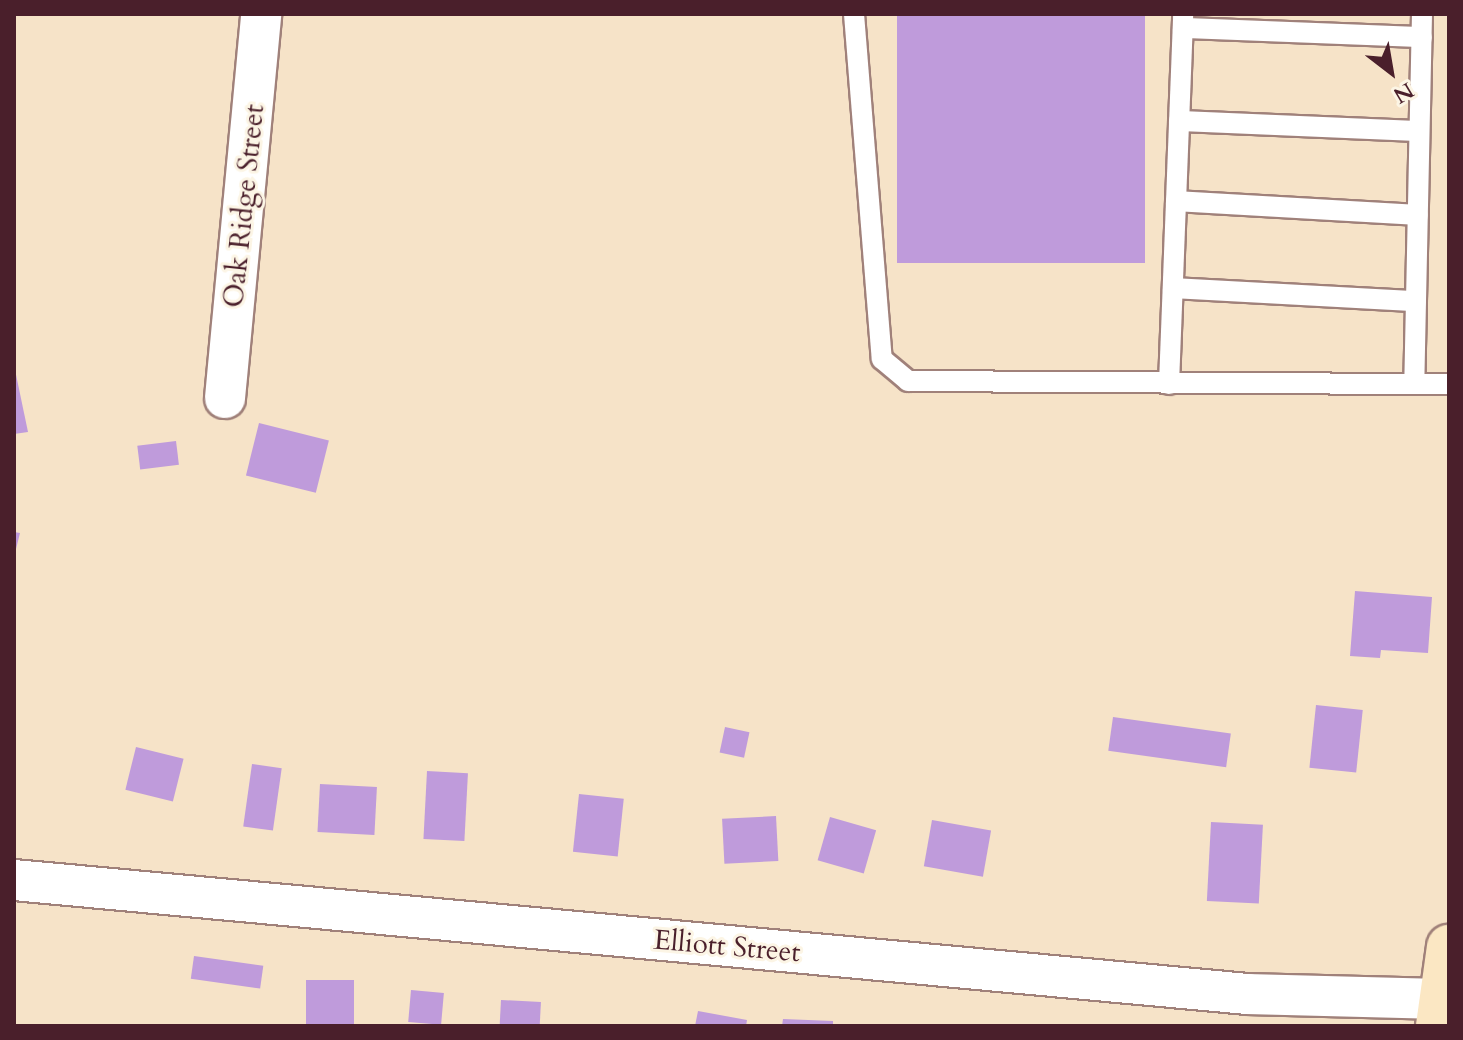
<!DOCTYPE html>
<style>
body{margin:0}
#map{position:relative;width:1463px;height:1040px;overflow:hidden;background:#f6e3c8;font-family:Cardo,serif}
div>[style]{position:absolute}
.building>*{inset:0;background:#bf9bdb;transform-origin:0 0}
.roads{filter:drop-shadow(2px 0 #a0817a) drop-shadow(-2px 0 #a0817a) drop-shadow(0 2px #a0817a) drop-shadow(0 -2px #a0817a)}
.lane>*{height:20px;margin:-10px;padding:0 10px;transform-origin:10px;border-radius:10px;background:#fff}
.street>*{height:40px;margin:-20px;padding:0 20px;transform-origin:20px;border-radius:20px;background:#fff}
.secondary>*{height:44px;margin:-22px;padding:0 22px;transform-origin:22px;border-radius:22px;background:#fbe7c3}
span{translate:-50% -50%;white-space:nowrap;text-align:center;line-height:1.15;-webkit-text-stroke:6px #fcf5e5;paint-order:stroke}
.street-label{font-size:28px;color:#4a1f2b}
.frame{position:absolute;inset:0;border:16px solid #4a1f2b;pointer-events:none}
.north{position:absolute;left:1351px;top:32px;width:80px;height:80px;-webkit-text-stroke:6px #fcf5e5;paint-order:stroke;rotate:149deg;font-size:22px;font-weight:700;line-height:32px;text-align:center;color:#4a1f2b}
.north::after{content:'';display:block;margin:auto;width:28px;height:36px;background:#4a1f2b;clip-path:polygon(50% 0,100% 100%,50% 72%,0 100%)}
</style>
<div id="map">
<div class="building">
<i style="left:897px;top:14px;width:248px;height:249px"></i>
<i style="clip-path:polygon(14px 365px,28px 432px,14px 434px)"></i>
<i style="left:259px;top:423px;width:72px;height:54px;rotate:14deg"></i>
<i style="left:176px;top:441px;width:24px;height:39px;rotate:83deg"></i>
<i style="clip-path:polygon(14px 532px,20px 533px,15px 553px,14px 553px)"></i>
<i style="clip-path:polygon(1355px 591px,1432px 597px,1428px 653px,1381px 650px,1380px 658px,1350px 656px)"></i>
<i style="left:1316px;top:705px;width:47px;height:63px;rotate:6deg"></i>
<i style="left:1113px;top:717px;width:119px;height:34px;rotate:8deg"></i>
<i style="left:725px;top:727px;width:25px;height:26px;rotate:12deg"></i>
<i style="left:136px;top:747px;width:49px;height:44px;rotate:14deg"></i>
<i style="left:252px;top:764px;width:30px;height:63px;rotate:8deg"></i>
<i style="left:427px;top:771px;width:41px;height:68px;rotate:3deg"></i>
<i style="left:320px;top:784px;width:57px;height:48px;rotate:3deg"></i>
<i style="left:579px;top:794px;width:45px;height:58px;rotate:6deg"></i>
<i style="left:776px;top:816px;width:45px;height:54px;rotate:87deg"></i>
<i style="left:830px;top:817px;width:48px;height:45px;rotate:16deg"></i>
<i style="left:932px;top:820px;width:60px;height:47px;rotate:10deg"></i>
<i style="left:1211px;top:822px;width:52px;height:79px;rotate:3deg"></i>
<i style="left:194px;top:956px;width:70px;height:23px;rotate:8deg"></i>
<i style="left:306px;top:980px;width:48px;height:46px"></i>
<i style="left:411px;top:990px;width:33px;height:32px;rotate:5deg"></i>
<i style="left:501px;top:1000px;width:40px;height:26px;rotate:3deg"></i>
<i style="clip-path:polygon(698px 1011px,747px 1020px,746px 1026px,695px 1026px)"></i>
<i style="clip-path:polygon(783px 1019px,833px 1021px,833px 1026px,782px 1026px)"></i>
</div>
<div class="roads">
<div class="lane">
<i style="left:854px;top:14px;width:346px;rotate:85.4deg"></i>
<i style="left:882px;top:359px;width:34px;rotate:40deg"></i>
<i style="left:908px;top:381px;width:506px;rotate:0.34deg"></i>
<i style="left:1422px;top:14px;width:370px;rotate:91.2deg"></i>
<i style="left:1414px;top:384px;width:35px"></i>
<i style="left:1183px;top:28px;width:239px;rotate:2.2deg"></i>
<i style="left:1179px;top:121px;width:240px;rotate:2.4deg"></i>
<i style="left:1176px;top:201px;width:242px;rotate:3.3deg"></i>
<i style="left:1173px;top:288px;width:243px;rotate:3.1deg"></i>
<i style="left:1169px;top:384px;width:370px;rotate:-87.8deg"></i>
</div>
<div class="street">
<i style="left:225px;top:398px;width:386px;rotate:-84.6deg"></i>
<i style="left:14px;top:880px;width:1238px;rotate:5.28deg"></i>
<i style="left:1247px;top:994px;width:194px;rotate:1.5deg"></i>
</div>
<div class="secondary">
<i style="left:1438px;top:1026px;width:80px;rotate:-82.1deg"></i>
</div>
</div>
<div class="street-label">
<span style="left:244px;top:206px;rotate:-84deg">Oak Ridge Street</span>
<span style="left:727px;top:946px;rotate:5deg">Elliott Street</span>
</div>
<div class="frame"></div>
<div class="north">N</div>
</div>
